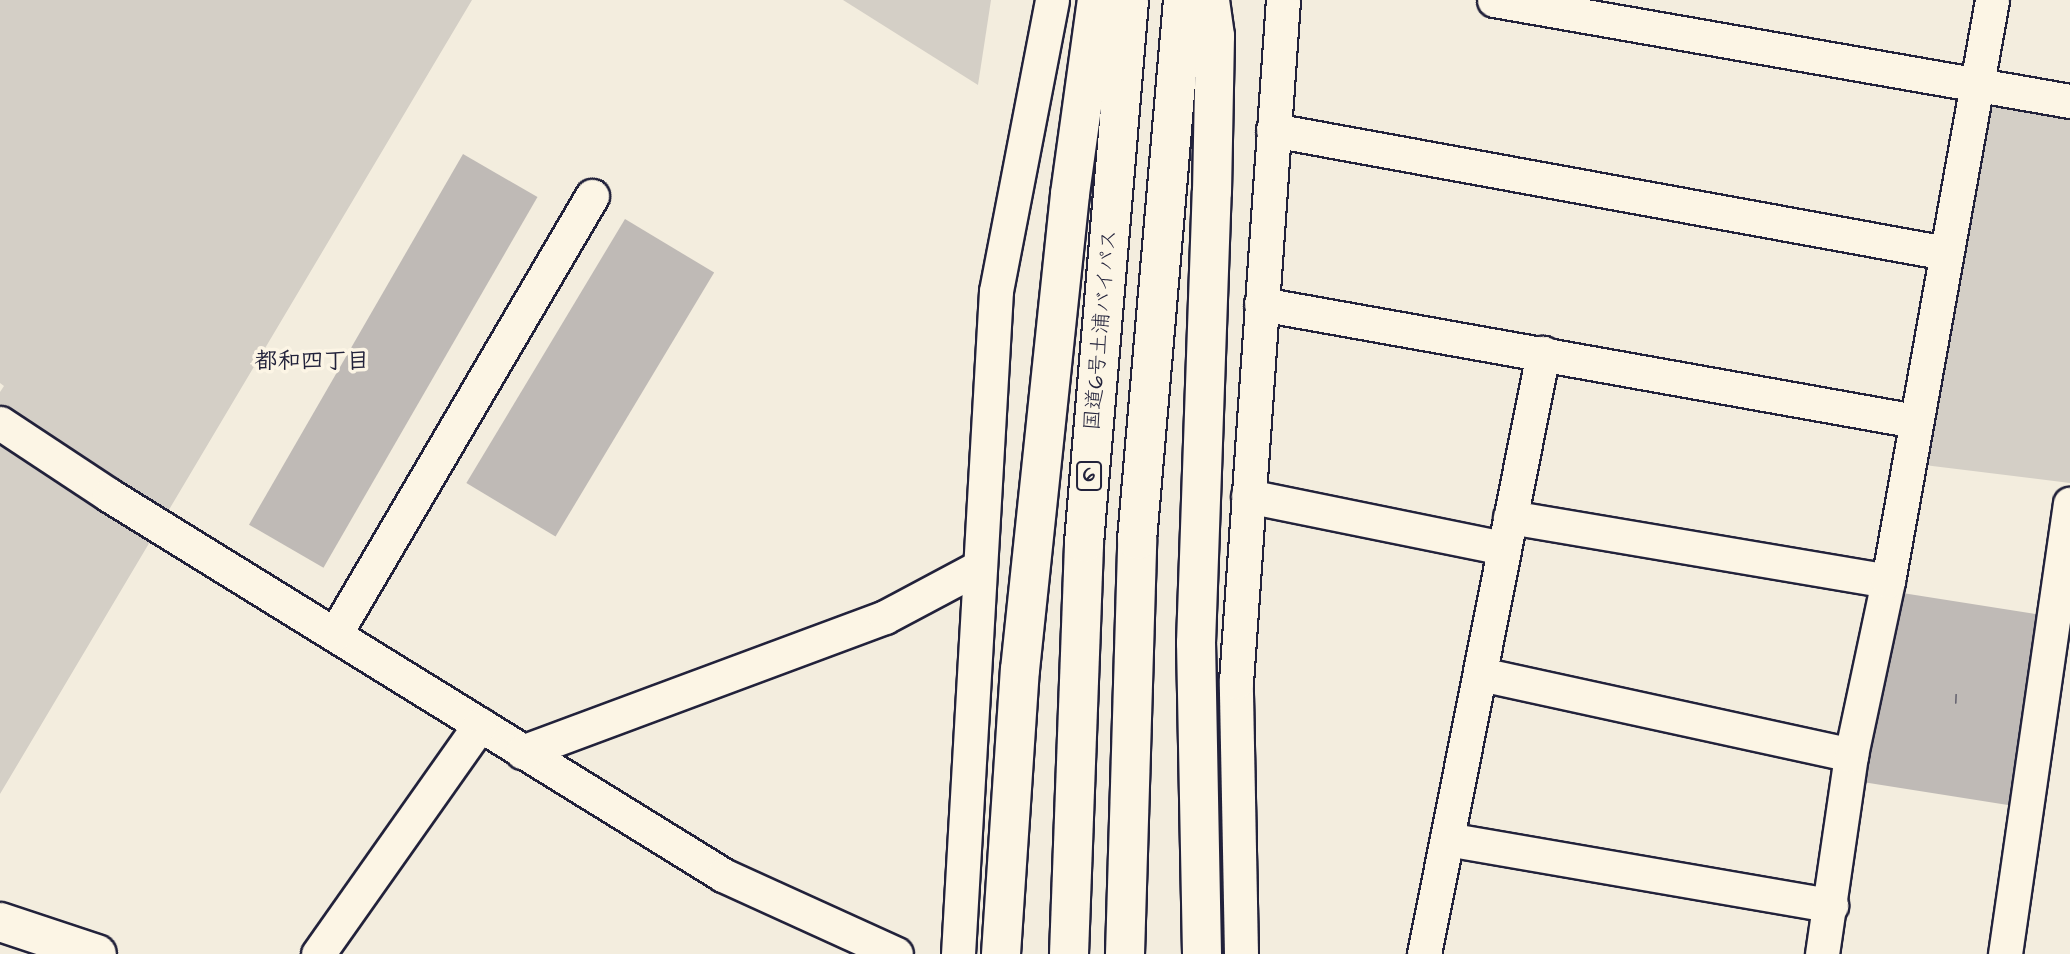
<!DOCTYPE html>
<meta charset="utf-8">
<style>
body{margin:0}
#map{position:relative;width:2070px;height:954px;overflow:hidden;background:#f3edde;font-family:"Architects Daughter","Klee One",sans-serif}
div>[style]{position:absolute}
.green>*{inset:0;background:#d4cfc6}
.building>*{inset:0;background:#bfbab6;transform-origin:0 0}
.roads{filter:drop-shadow(2px 0 #22223b) drop-shadow(-2px 0 #22223b) drop-shadow(0 2px #22223b) drop-shadow(0 -2px #22223b)}
.minor>*{height:33px;margin:-16.5px;padding:0 16.5px;transform-origin:16.5px;border-radius:16.5px;background:#fcf5e5}
.highway>*{height:38px;margin:-19px;padding:0 19px;transform-origin:19px;border-radius:19px;background:#fcf5e5}
span{translate:-50% -50%;white-space:nowrap;text-align:center;line-height:1.15;-webkit-text-stroke:7px #fcf5e5;paint-order:stroke}
.number-label{font-size:18px;color:#49485a}
.number-label span{-webkit-text-stroke-width:0}
.shield-label span{padding:2px 5px;background:#fcf5e5;border:2px solid;border-radius:5px;-webkit-text-stroke-width:0}
.shield-label{font-size:19px;color:#22223b;font-weight:700}
.street-label{font-size:21px;color:#22223b}
.neighbourhood-label{font-size:23px;color:#22223b;font-weight:700}
</style>
<div id="map">
<div class="green">
<i style="clip-path:polygon(0 0,472px 0,0 794px,0 392px,4px 386px,0 383px)"></i>
<i style="clip-path:polygon(843px 0,991px 0,978px 85px)"></i>
<i style="clip-path:polygon(1977px 85px,2070px 101px,2070px 483px,1908px 463px)"></i>
</div>
<div class="building">
<i style="left:463px;top:154px;width:86px;height:428px;rotate:30deg"></i>
<i style="left:625px;top:219px;width:104px;height:308px;rotate:31deg"></i>
<i style="left:1896px;top:592px;width:155px;height:193px;rotate:9deg"></i>
</div>
<div class="roads">
<div class="minor">
<i style="left:1494px;top:0;width:585px;rotate:9.95deg"></i>
<i style="left:1273px;top:130px;width:684px;rotate:10.36deg"></i>
<i style="left:1261px;top:304px;width:664px;rotate:10.14deg"></i>
<i style="left:0;top:423px;width:131px;rotate:33.4deg"></i>
<i style="left:109px;top:495px;width:722px;rotate:31.75deg"></i>
<i style="left:723px;top:875px;width:190px;rotate:24.5deg"></i>
<i style="left:1248px;top:496px;width:261px;rotate:11.5deg"></i>
<i style="left:1510px;top:517px;width:383px;rotate:9.6deg"></i>
<i style="left:335px;top:634px;width:508px;rotate:-59.6deg"></i>
<i style="left:1480px;top:674px;width:380px;rotate:12.3deg"></i>
<i style="left:522px;top:752px;width:387px;rotate:-20.4deg"></i>
<i style="left:885px;top:617px;width:104px;rotate:-28deg"></i>
<i style="left:1447px;top:839px;width:390px;rotate:9.8deg"></i>
<i style="left:318px;top:954px;width:281px;rotate:-54.8deg"></i>
<i style="left:958px;top:954px;width:664px;rotate:-86.72deg"></i>
<i style="left:996px;top:291px;width:296px;rotate:-79.1deg"></i>
<i style="left:1241px;top:954px;width:272px;rotate:-91.1deg"></i>
<i style="left:1236px;top:682px;width:684px;rotate:-86.06deg"></i>
<i style="left:1424px;top:954px;width:613px;rotate:-78.8deg"></i>
<i style="left:1822px;top:954px;width:201px;rotate:-81.7deg"></i>
<i style="left:1851px;top:755px;width:178px;rotate:-78deg"></i>
<i style="left:1888px;top:581px;width:590px;rotate:-79.85deg"></i>
<i style="left:2005px;top:954px;width:455px;rotate:-81.8deg"></i>
</div>
<div class="highway">
<i style="left:0;top:922px;width:102px;rotate:18.3deg"></i>
<i style="left:1001px;top:954px;width:285px;rotate:-86.2deg"></i>
<i style="left:1020px;top:670px;width:479px;rotate:-84deg"></i>
<i style="left:1070px;top:194px;width:196px;rotate:-82.1deg"></i>
<i style="left:1069px;top:954px;width:411px;rotate:-87.9deg"></i>
<i style="left:1084px;top:543px;width:545px;rotate:-85.26deg"></i>
<i style="left:1125px;top:954px;width:414px;rotate:-88.3deg"></i>
<i style="left:1137px;top:540px;width:542px;rotate:-85.13deg"></i>
<i style="left:1202px;top:954px;width:311px;rotate:-91.1deg"></i>
<i style="left:1196px;top:643px;width:451px;rotate:-88deg"></i>
<i style="left:1212px;top:192px;width:156px;rotate:-88.9deg"></i>
<i style="left:1215px;top:36px;width:36px;rotate:-98deg"></i>
</div>
</div>
<div class="number-label">
<span style="left:1956px;top:699px">1</span>
</div>
<div class="shield-label">
<span style="left:1089px;top:476px">6</span>
</div>
<div class="street-label">
<span style="left:1101px;top:330px;rotate:-85deg">国道6号土浦バイパス</span>
</div>
<div class="neighbourhood-label">
<span style="left:312px;top:361px">都和四丁目</span>
</div>
</div>
